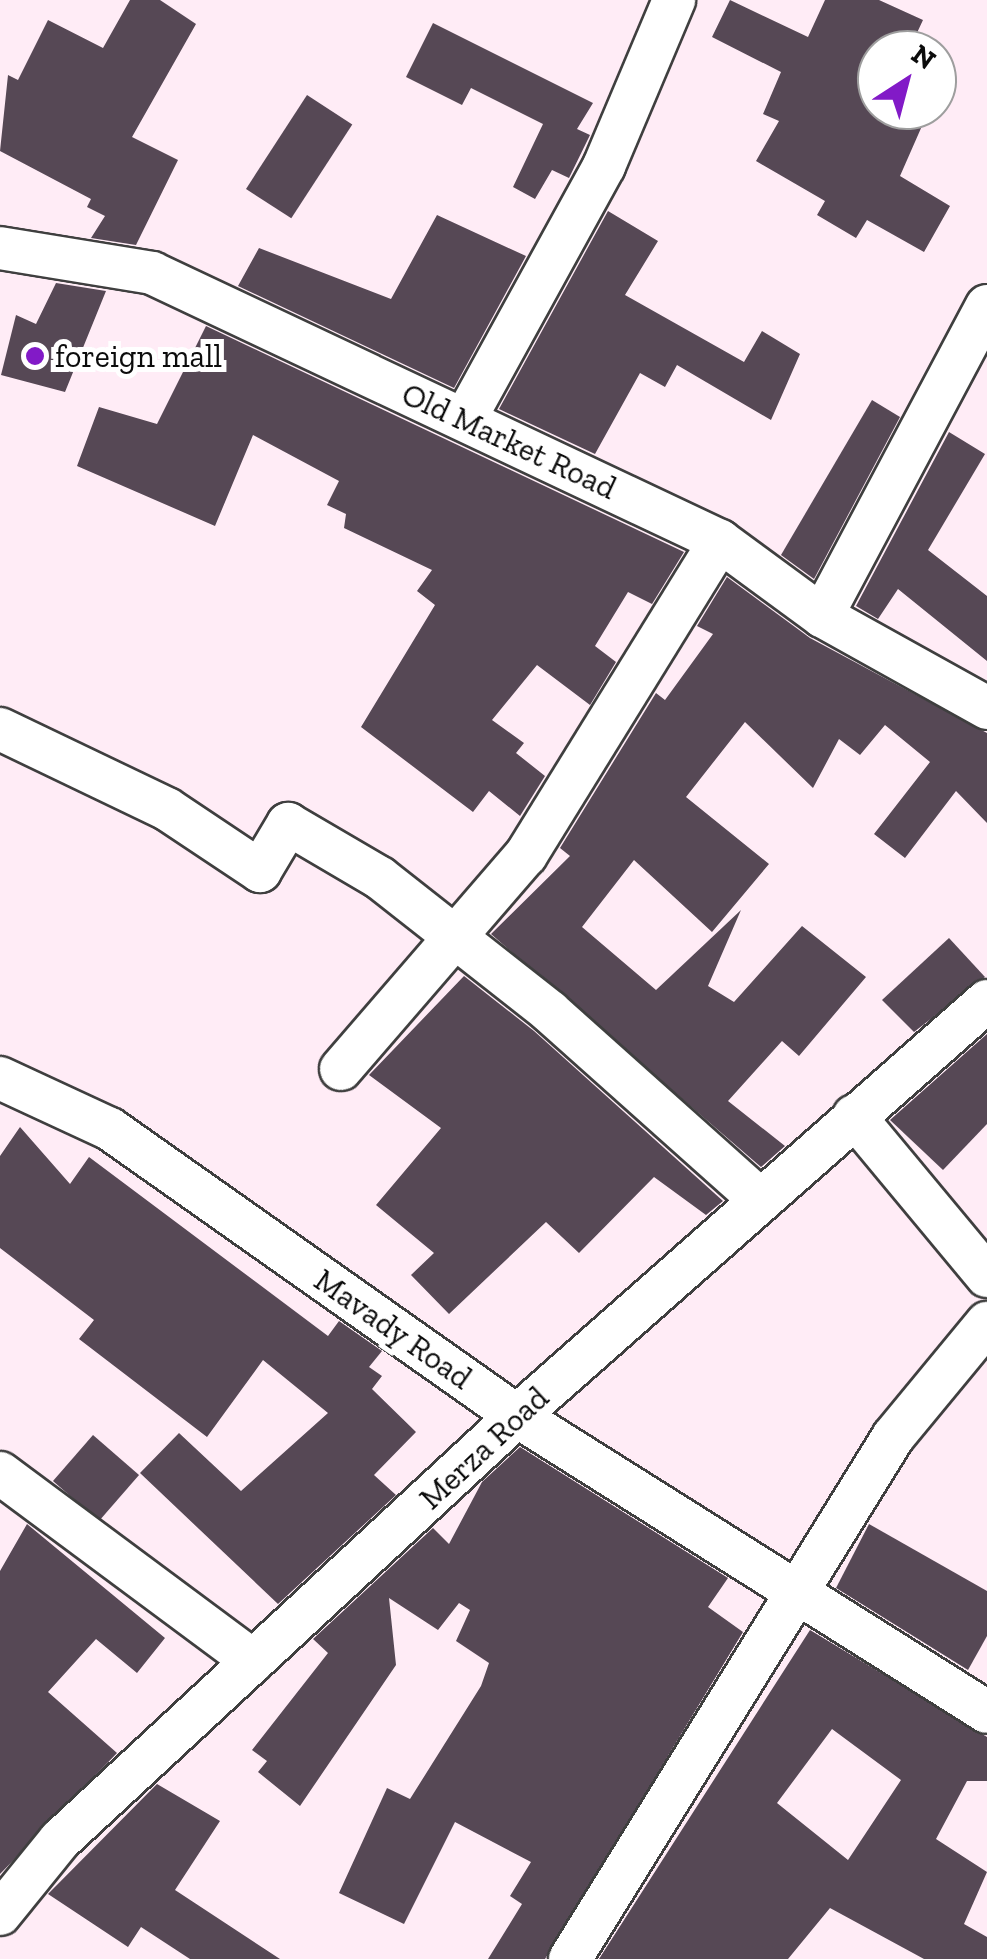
<!DOCTYPE html>
<style>
body{margin:0}
#map{position:relative;width:987px;height:1959px;overflow:hidden;background:#ffecf6;font-family:"Zilla Slab",serif}
div>[style]{position:absolute}
.building>*{inset:0;background:#564855;transform-origin:0 0}
.roads{filter:drop-shadow(2px 0 #3f3f3f) drop-shadow(-2px 0 #3f3f3f) drop-shadow(0 2px #3f3f3f) drop-shadow(0 -2px #3f3f3f)}
.minor>*{height:42px;margin:-21px;padding:0 21px;transform-origin:21px;border-radius:21px;background:#fff}
.dots>*{width:28px;height:28px;translate:-50% -50%;box-sizing:border-box;border:5px solid #fff;border-radius:50%}
span{translate:-50% -50%;white-space:nowrap;text-align:center;line-height:1.15;-webkit-text-stroke:10px #fff;paint-order:stroke}
.poi-label{font-size:32px;color:#0c0c0c}
.left{translate:0 -50%;text-align:left}
.street-label{font-size:32px;color:#0c0c0c}
.north{position:absolute;left:857px;top:30px;width:100px;height:100px;box-sizing:border-box;background:#fff;border:2px solid #9e9e9e;border-radius:50%;rotate:36deg;font-size:28px;font-weight:700;line-height:40px;text-align:center;color:#0c0c0c}
.north::after{content:'';display:block;margin:auto;width:35px;height:45px;background:#821ac7;clip-path:polygon(50% 0,100% 100%,50% 72%,0 100%)}
</style>
<div id="map">
<div class="building">
<i style="clip-path:polygon(130px 0,160px 0,196px 24px,132px 137px,178px 160px,136px 245px,91px 238px,105px 216px,87px 207px,91px 199px,0 151px,8px 75px,18px 80px,48px 20px,103px 48px)"></i>
<i style="clip-path:polygon(730px 0,808px 37px,825px 0,879px 0,923px 20px,909px 50px,877px 50px,877px 110px,929px 110px,900px 176px,950px 206px,924px 252px,867px 220px,856px 238px,817px 215px,825px 201px,756px 161px,779px 121px,763px 114px,781px 72px,712px 37px)"></i>
<i style="clip-path:polygon(433px 23px,593px 103px,577px 129px,590px 135px,569px 178px,552px 170px,535px 199px,513px 187px,543px 124px,471px 88px,462px 105px,406px 77px)"></i>
<i style="left:307px;top:95px;width:54px;height:112px;rotate:33deg"></i>
<i style="clip-path:polygon(608px 211px,658px 241px,625px 295px,744px 362px,762px 331px,800px 354px,771px 420px,677px 365px,665px 387px,640px 373px,595px 454px,499px 409px)"></i>
<i style="clip-path:polygon(437px 215px,526px 256px,454px 388px,238px 286px,259px 248px,391px 299px)"></i>
<i style="clip-path:polygon(56px 283px,106px 291px,65px 392px,1px 375px,16px 315px,36px 324px)"></i>
<i style="clip-path:polygon(206px 326px,684px 552px,652px 604px,628px 592px,595px 646px,616px 662px,590px 705px,537px 665px,492px 720px,524px 743px,516px 753px,545px 776px,520px 816px,489px 791px,473px 812px,361px 727px,435px 605px,417px 591px,432px 570px,344px 528px,346px 514px,327px 505px,339px 481px,253px 435px,215px 526px,77px 466px,99px 407px,157px 424px)"></i>
<i style="clip-path:polygon(872px 400px,900px 417px,814px 579px,781px 555px)"></i>
<i style="clip-path:polygon(949px 432px,985px 454px,928px 550px,987px 596px,987px 661px,898px 589px,878px 619px,856px 606px)"></i>
<i style="clip-path:polygon(727px 577px,810px 638px,987px 733px,987px 823px,956px 791px,905px 858px,874px 834px,930px 762px,885px 725px,860px 755px,839px 739px,813px 788px,745px 722px,686px 797px,769px 864px,712px 932px,634px 860px,582px 927px,656px 990px,741px 910px,708px 986px,734px 1002px,802px 926px,866px 977px,799px 1056px,782px 1041px,728px 1101px,785px 1146px,761px 1167px,491px 934px,570px 856px,560px 848px,656px 693px,665px 700px,713px 634px,697px 626px)"></i>
<i style="clip-path:polygon(949px 938px,985px 977px,914px 1032px,882px 1000px)"></i>
<i style="clip-path:polygon(464px 976px,534px 1031px,723px 1201px,706px 1215px,654px 1177px,579px 1253px,546px 1222px,449px 1314px,411px 1275px,434px 1253px,376px 1205px,441px 1128px,369px 1075px)"></i>
<i style="clip-path:polygon(987px 1034px,987px 1124px,943px 1170px,890px 1120px)"></i>
<i style="clip-path:polygon(20px 1127px,70px 1184px,89px 1157px,328px 1336px,339px 1321px,382px 1351px,369px 1367px,382px 1376px,372px 1389px,416px 1432px,374px 1475px,396px 1495px,278px 1604px,140px 1473px,179px 1433px,241px 1491px,328px 1413px,263px 1360px,207px 1437px,79px 1339px,94px 1320px,0 1248px,0 1156px)"></i>
<i style="left:93px;top:1435px;width:61px;height:61px;rotate:41deg"></i>
<i style="clip-path:polygon(520px 1447px,728px 1578px,708px 1607px,743px 1632px,545px 1959px,488px 1959px,522px 1904px,510px 1896px,531px 1862px,455px 1822px,404px 1924px,339px 1893px,387px 1788px,410px 1799px,481px 1686px,489px 1663px,456px 1641px,470px 1610px,459px 1603px,438px 1630px,389px 1598px,396px 1665px,300px 1806px,258px 1772px,267px 1761px,252px 1750px,328px 1653px,313px 1639px,433px 1528px,449px 1544px,482px 1482px)"></i>
<i style="clip-path:polygon(27px 1524px,165px 1638px,137px 1673px,96px 1639px,48px 1692px,117px 1753px,0 1874px,0 1571px)"></i>
<i style="clip-path:polygon(869px 1524px,987px 1591px,987px 1636px,968px 1670px,836px 1588px)"></i>
<i style="clip-path:polygon(evenodd,810px 1630px,987px 1737px,987px 1781px,967px 1781px,936px 1839px,987px 1872px,964px 1924px,987px 1937px,987px 1959px,924px 1959px,830px 1908px,788px 1959px,599px 1959px,810px 1630px,832px 1729px,901px 1780px,848px 1860px,777px 1803px,832px 1729px)"></i>
<i style="clip-path:polygon(157px 1784px,220px 1821px,175px 1890px,280px 1959px,190px 1959px,141px 1927px,128px 1947px,48px 1894px)"></i>
</div>
<div class="roads">
<div class="minor">
<i style="left:0;top:248px;width:154px;rotate:9.3deg"></i>
<i style="left:152px;top:273px;width:628px;rotate:25.26deg"></i>
<i style="left:720px;top:541px;width:127px;rotate:36.3deg"></i>
<i style="left:822px;top:616px;width:189px;rotate:29.1deg"></i>
<i style="left:465px;top:419px;width:289px;rotate:-61.2deg"></i>
<i style="left:604px;top:166px;width:180px;rotate:-67.1deg"></i>
<i style="left:822px;top:616px;width:351px;rotate:-62deg"></i>
<i style="left:0;top:729px;width:185px;rotate:25.6deg"></i>
<i style="left:167px;top:809px;width:112px;rotate:33.7deg"></i>
<i style="left:260px;top:871px;width:55px;rotate:-59.2deg"></i>
<i style="left:288px;top:824px;width:107px;rotate:30.4deg"></i>
<i style="left:380px;top:878px;width:216px;rotate:38.2deg"></i>
<i style="left:550px;top:1012px;width:282px;rotate:41.8deg"></i>
<i style="left:341px;top:1069px;width:283px;rotate:-49.2deg"></i>
<i style="left:526px;top:855px;width:369px;rotate:-58.3deg"></i>
<i style="left:0;top:1078px;width:121px;rotate:24.9deg"></i>
<i style="left:110px;top:1129px;width:498px;rotate:35.2deg"></i>
<i style="left:517px;top:1416px;width:555px;rotate:32.2deg"></i>
<i style="left:854px;top:1116px;width:208px;rotate:50.3deg"></i>
<i style="left:0;top:1473px;width:315px;rotate:36.6deg"></i>
<i style="left:0;top:1914px;width:95px;rotate:-51deg"></i>
<i style="left:60px;top:1840px;width:623px;rotate:-42.85deg"></i>
<i style="left:517px;top:1416px;width:627px;rotate:-41.44deg"></i>
<i style="left:570px;top:1959px;width:614px;rotate:-58.25deg"></i>
<i style="left:893px;top:1437px;width:148px;rotate:-50.5deg"></i>
</div>
</div>
<div class="dots">
<i style="left:35px;top:356px;background:#821ac7"></i>
</div>
<div class="poi-label">
<span class="left" style="left:55px;top:356px">foreign mall</span>
</div>
<div class="street-label">
<span style="left:509px;top:441px;rotate:25deg">Old Market Road</span>
<span style="left:393px;top:1329px;rotate:35deg">Mavady Road</span>
<span style="left:484px;top:1448px;rotate:-43deg">Merza Road</span>
</div>
<div class="north">N</div>
</div>
